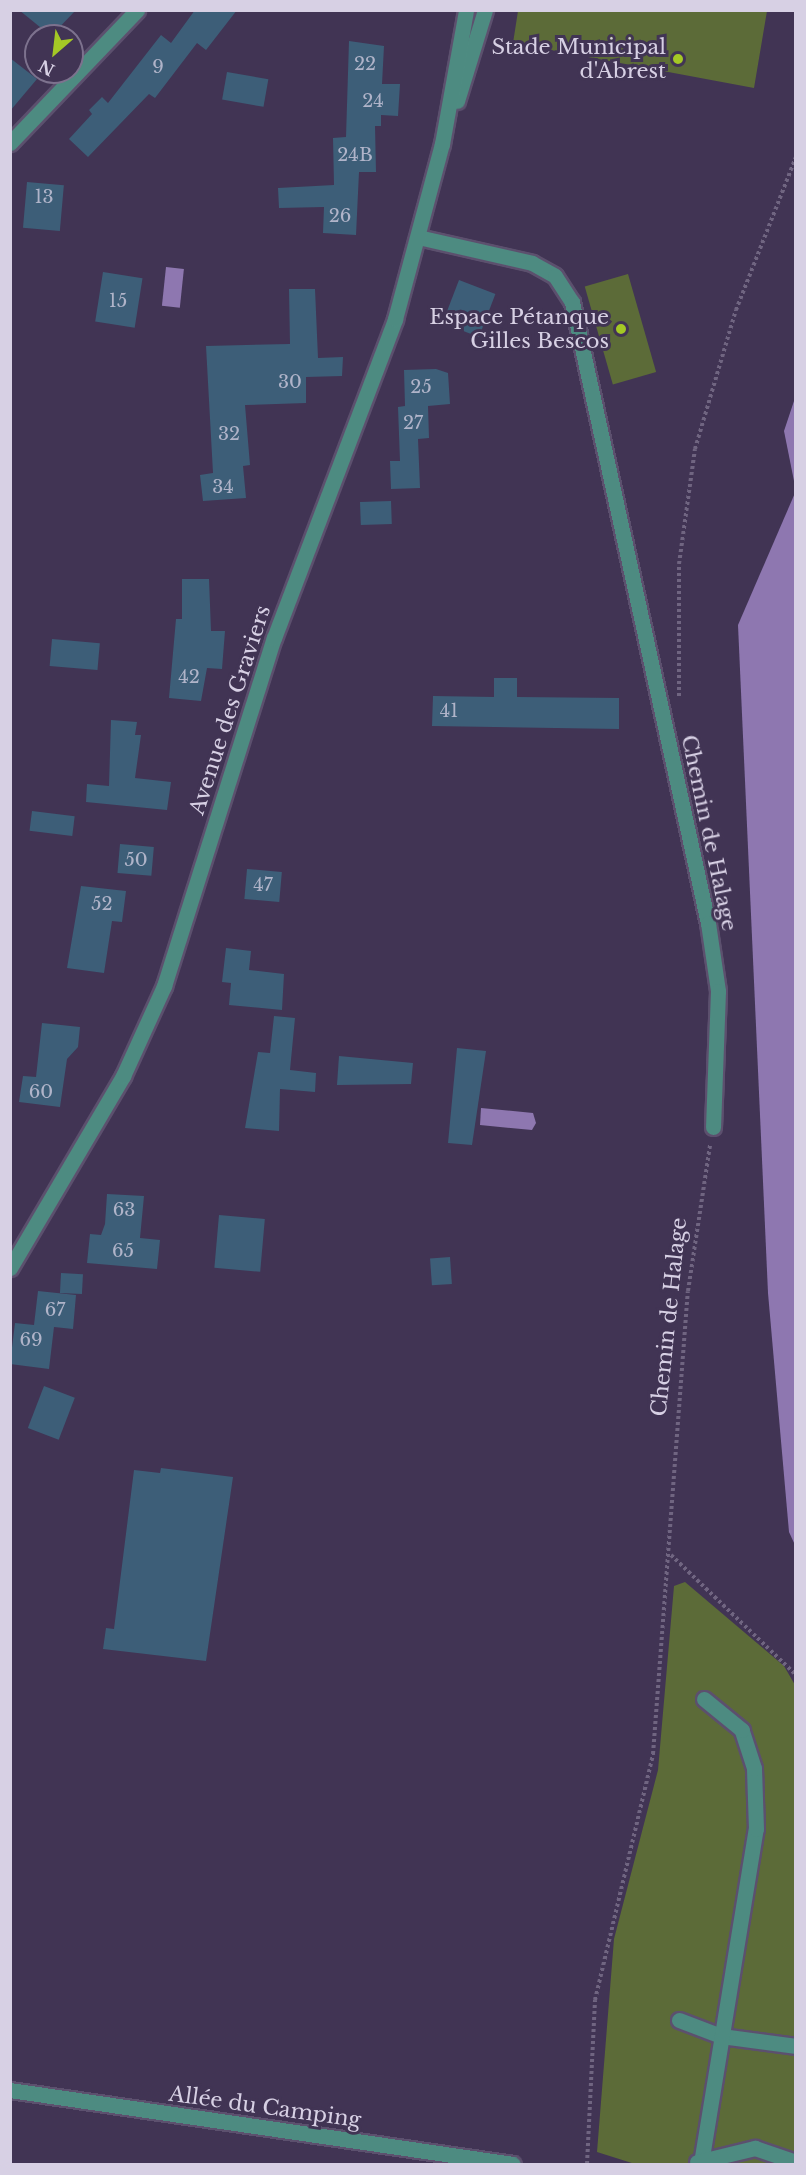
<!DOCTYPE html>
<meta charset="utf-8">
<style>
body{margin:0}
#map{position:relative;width:806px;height:2175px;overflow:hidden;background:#413454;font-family:"Libre Baskerville",serif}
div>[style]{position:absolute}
.green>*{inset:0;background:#5c6b38;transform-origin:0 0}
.water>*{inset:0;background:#8e77b0;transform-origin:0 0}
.building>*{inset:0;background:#3d5e78;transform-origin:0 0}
.path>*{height:4px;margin-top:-2px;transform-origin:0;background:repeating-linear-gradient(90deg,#706581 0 3px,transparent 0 6px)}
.roads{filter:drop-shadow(2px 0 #5c506e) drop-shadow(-2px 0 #5c506e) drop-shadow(0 2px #5c506e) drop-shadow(0 -2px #5c506e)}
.minor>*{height:15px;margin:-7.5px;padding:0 7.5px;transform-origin:7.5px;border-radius:7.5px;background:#4d8b81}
.dots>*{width:16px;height:16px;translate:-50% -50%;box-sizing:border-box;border:3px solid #413454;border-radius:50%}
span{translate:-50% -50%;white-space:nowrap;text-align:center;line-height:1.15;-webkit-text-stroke:6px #413454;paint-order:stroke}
.number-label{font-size:18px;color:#b0b4c9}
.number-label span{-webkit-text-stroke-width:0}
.poi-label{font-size:21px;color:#d7d0e4}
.right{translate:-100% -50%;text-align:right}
.street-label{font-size:21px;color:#d7d0e4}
.frame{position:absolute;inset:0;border:12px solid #d7d0e4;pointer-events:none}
.north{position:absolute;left:24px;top:24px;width:60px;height:60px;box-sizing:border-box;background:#413454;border:2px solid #7d728e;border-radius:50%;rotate:208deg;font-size:16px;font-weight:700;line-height:24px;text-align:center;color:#d7d0e4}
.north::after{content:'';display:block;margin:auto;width:21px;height:27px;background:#a4c825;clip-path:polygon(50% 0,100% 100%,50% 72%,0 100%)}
</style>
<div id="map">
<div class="green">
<i style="clip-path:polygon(518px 11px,518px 10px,767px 11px,754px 88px,513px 43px)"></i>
<i style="left:628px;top:274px;width:102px;height:45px;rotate:74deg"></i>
<i style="clip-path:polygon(685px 1582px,784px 1666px,795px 1685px,795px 2164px,635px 2164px,597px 2152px,614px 1939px,658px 1770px,674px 1586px)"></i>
</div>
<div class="water">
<i style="left:166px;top:267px;width:18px;height:39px;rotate:6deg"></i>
<i style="clip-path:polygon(795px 398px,795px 486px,784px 431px)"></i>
<i style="clip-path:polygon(795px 493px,795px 1545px,789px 1532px,768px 1293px,738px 625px)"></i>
<i style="clip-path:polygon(481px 1108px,533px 1113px,536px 1123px,532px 1130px,480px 1125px)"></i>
</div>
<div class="building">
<i style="clip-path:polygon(19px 10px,76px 10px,51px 36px)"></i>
<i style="clip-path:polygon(195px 10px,237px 10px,206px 50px,197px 43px,155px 98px,149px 94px,88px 157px,69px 139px,92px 114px,89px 110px,102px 97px,108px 103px,161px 35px,171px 43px)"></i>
<i style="clip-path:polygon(349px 41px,384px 46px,382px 84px,400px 84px,398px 116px,381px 115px,381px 126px,375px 126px,376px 172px,359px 172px,356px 235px,323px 233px,324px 207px,279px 208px,278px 188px,334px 185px,333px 138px,346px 137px)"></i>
<i style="clip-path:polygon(10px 58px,37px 79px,10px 111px)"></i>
<i style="left:227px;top:72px;width:42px;height:28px;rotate:10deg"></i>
<i style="left:27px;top:182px;width:37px;height:46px;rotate:5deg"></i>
<i style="left:103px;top:272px;width:40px;height:50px;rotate:9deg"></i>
<i style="left:459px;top:280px;width:39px;height:46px;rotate:21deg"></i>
<i style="clip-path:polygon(289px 289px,315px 289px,318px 358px,343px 357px,342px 376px,306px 377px,306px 403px,245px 405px,250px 465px,243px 466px,246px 498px,203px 501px,200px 475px,213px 473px,206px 346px,290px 344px)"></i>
<i style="clip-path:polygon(436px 369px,448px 373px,450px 404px,428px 406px,429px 438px,418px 439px,420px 488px,391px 489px,390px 461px,400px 461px,398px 407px,405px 406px,404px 370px)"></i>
<i style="left:391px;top:501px;width:23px;height:31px;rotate:88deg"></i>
<i style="clip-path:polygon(182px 579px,209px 579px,211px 631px,225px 631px,222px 669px,207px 668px,201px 701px,169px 698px,176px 619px,182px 619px)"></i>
<i style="left:52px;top:639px;width:48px;height:27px;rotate:5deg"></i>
<i style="clip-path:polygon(494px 678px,517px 678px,517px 697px,619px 698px,619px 729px,432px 726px,433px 696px,494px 697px)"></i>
<i style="clip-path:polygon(111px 720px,137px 722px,135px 735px,141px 735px,135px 778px,171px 782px,167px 810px,86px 802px,87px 784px,109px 786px)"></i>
<i style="left:32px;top:811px;width:43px;height:20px;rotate:7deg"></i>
<i style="left:120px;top:844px;width:34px;height:29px;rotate:5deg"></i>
<i style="left:247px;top:869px;width:35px;height:30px;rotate:5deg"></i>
<i style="clip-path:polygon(81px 886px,126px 891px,122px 922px,112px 921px,104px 973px,67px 968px)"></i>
<i style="clip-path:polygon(226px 948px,251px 951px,249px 970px,284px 974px,282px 1010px,229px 1005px,231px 983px,222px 982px)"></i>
<i style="clip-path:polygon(274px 1016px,295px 1018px,290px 1070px,316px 1073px,315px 1092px,280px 1089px,279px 1131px,245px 1128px,258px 1052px,270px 1053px)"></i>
<i style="clip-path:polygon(42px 1023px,80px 1027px,78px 1047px,67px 1059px,60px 1107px,19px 1102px,23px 1076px,36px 1077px)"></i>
<i style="clip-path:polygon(457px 1048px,486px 1051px,472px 1145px,448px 1143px)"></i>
<i style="clip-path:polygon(339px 1056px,413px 1063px,411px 1084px,337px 1085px)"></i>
<i style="clip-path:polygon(107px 1194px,144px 1196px,140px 1238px,160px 1240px,157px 1269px,87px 1263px,90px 1234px,101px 1235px,105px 1224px)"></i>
<i style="left:219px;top:1215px;width:46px;height:53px;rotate:5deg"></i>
<i style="left:450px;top:1257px;width:27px;height:20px;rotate:86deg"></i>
<i style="left:61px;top:1273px;width:22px;height:20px;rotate:3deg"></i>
<i style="clip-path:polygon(38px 1291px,76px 1295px,73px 1329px,54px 1327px,49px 1369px,10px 1364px,15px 1323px,34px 1325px)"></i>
<i style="left:44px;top:1386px;width:33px;height:45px;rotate:21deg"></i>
<i style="clip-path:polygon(161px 1468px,233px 1477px,206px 1661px,103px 1649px,106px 1628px,114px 1629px,134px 1470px,160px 1473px)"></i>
</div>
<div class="path">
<i style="left:679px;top:696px;width:132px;rotate:-90deg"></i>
<i style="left:679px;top:564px;width:116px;rotate:-82.1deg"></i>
<i style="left:695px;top:449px;width:145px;rotate:-73.6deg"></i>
<i style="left:736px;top:310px;width:164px;rotate:-68.6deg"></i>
<i style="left:671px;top:1555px;width:173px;rotate:43.8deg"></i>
<i style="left:587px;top:2164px;width:164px;rotate:-87.2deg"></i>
<i style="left:595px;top:2000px;width:253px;rotate:-76.7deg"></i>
<i style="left:653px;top:1754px;width:464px;rotate:-85.7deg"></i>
<i style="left:688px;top:1291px;width:148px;rotate:-81.4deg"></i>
</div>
<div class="roads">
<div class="minor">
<i style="left:457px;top:101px;width:95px;rotate:-72.9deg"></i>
<i style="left:10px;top:143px;width:184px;rotate:-46.3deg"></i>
<i style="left:418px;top:237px;width:117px;rotate:12.8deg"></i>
<i style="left:532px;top:263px;width:26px;rotate:29deg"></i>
<i style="left:555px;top:276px;width:31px;rotate:57deg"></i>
<i style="left:572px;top:302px;width:636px;rotate:77.65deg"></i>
<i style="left:708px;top:923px;width:69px;rotate:81.6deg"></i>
<i style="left:718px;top:991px;width:136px;rotate:92.1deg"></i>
<i style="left:10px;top:1268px;width:223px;rotate:-59.5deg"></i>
<i style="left:123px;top:1076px;width:99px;rotate:-65.5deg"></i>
<i style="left:164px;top:986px;width:365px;rotate:-72.5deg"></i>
<i style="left:274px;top:638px;width:341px;rotate:-69.2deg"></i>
<i style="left:395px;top:319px;width:181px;rotate:-75deg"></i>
<i style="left:442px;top:144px;width:136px;rotate:-79.8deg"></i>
<i style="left:679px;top:2020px;width:45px;rotate:20.9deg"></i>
<i style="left:721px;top:2036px;width:76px;rotate:7.6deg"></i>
<i style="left:10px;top:2090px;width:508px;rotate:8.37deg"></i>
<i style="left:702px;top:2157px;width:332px;rotate:-80.7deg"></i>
<i style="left:756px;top:1829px;width:61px;rotate:-91.9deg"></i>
<i style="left:754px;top:1768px;width:40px;rotate:-108deg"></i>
<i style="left:742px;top:1730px;width:49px;rotate:-140.8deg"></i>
<i style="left:697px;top:2162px;width:60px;rotate:-13.6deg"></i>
<i style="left:755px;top:2148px;width:43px;rotate:18.9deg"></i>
</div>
</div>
<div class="dots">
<i style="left:678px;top:59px;background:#a4c825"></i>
<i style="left:621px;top:329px;background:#a4c825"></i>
</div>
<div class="number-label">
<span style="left:365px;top:64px">22</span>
<span style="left:158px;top:67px">9</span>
<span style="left:373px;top:101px">24</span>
<span style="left:355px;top:155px">24B</span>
<span style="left:44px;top:197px">13</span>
<span style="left:340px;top:216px">26</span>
<span style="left:118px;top:301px">15</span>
<span style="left:290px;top:382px">30</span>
<span style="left:421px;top:387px">25</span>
<span style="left:413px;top:423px">27</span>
<span style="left:229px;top:434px">32</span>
<span style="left:223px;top:487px">34</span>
<span style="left:189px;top:677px">42</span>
<span style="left:449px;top:711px">41</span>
<span style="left:136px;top:860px">50</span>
<span style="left:263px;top:885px">47</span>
<span style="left:102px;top:904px">52</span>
<span style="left:41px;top:1092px">60</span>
<span style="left:124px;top:1210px">63</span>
<span style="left:123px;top:1251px">65</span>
<span style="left:55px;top:1310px">67</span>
<span style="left:31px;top:1340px">69</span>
</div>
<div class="poi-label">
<span class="right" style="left:666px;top:59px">Stade Municipal<br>d'Abrest</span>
<span class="right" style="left:609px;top:329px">Espace Pétanque<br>Gilles Bescos</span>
</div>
<div class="street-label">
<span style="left:230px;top:710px;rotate:-72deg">Avenue des Graviers</span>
<span style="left:709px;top:833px;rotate:78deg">Chemin de Halage</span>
<span style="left:669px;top:1317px;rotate:-84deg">Chemin de Halage</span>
<span style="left:265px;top:2107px;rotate:8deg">Allée du Camping</span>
</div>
<div class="frame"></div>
<div class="north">N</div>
</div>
